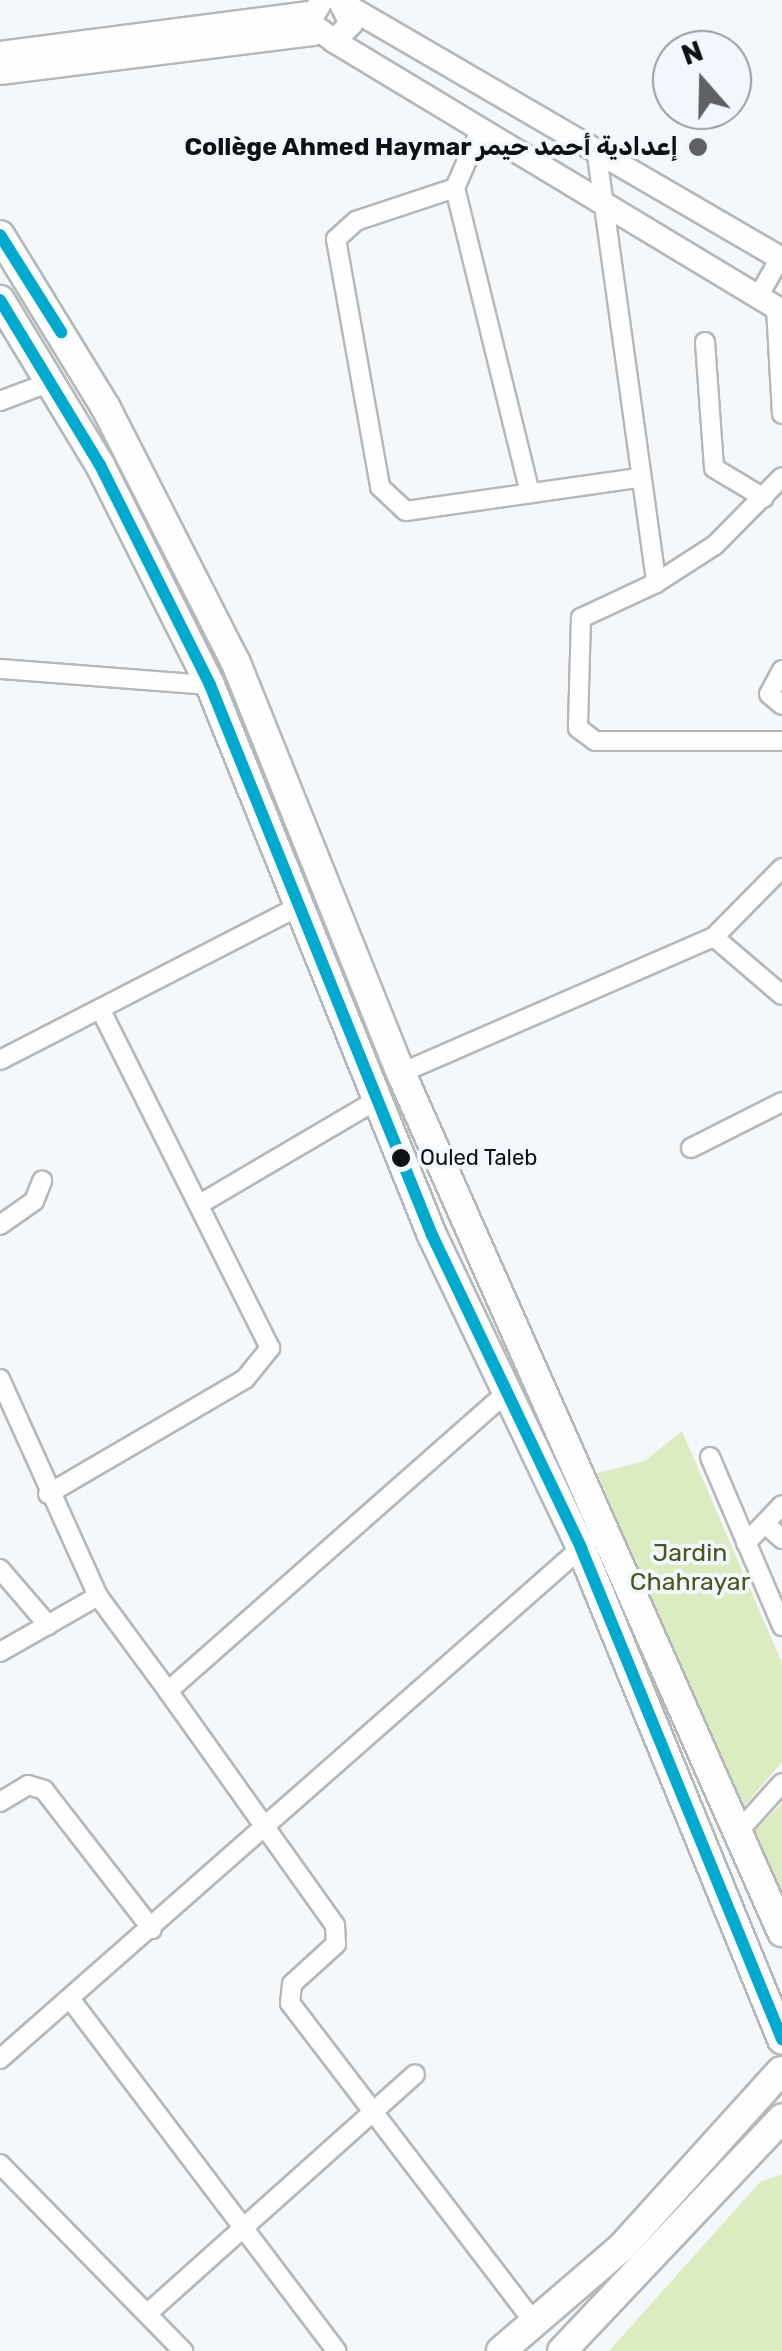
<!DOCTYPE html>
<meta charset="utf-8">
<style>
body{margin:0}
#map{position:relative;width:782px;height:2351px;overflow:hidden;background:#f5f8fb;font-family:Rubik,Cairo,sans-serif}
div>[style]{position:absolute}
.green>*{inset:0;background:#daecc0}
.roads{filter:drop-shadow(2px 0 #b5b8ba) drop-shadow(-2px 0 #b5b8ba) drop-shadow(0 2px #b5b8ba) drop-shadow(0 -2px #b5b8ba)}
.minor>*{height:18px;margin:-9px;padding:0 9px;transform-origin:9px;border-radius:9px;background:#fefefe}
.tertiary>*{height:22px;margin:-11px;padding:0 11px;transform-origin:11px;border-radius:11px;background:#fefefe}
.primary>*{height:28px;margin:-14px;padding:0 14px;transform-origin:14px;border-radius:14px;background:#fefefe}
.bus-1>*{height:12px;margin:-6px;padding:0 6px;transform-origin:6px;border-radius:6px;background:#00a9ce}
.dots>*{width:28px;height:28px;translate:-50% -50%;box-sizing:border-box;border:5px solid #f2f7fe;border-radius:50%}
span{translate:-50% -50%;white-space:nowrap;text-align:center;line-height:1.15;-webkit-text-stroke:8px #f2f7fe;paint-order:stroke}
.bus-label{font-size:22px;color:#0f1012}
.left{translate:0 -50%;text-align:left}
.poi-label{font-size:25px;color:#0f1012;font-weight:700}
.right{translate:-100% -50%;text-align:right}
.park-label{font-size:25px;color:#45591c}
.north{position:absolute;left:652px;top:30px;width:100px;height:100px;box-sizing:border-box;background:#f2f7fe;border:2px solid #979ba0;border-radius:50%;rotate:340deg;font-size:28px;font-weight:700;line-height:40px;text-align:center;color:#0f1012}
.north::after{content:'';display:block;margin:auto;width:35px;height:45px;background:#606164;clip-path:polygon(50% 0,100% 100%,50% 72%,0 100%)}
</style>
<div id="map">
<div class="green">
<i style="clip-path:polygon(682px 1431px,782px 1663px,782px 1762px,741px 1810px,597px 1473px,645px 1461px)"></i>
<i style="clip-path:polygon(782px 1803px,782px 1909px,748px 1838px)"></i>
<i style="clip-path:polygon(782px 2174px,782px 2351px,609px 2351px,760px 2182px)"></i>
</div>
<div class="roads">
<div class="minor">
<i style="left:479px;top:133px;width:60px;rotate:113.6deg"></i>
<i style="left:455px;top:188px;width:104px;rotate:161.6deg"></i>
<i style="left:356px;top:221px;width:27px;rotate:138deg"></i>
<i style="left:336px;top:239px;width:252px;rotate:79.9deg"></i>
<i style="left:380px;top:487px;width:35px;rotate:43deg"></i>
<i style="left:406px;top:511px;width:233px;rotate:-8.1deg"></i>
<i style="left:596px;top:148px;width:439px;rotate:82.1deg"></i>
<i style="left:656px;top:583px;width:70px;rotate:-32.8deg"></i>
<i style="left:715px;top:545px;width:95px;rotate:-45.4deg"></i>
<i style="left:455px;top:188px;width:314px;rotate:76.2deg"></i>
<i style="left:758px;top:297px;width:45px;rotate:-60.6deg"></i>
<i style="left:776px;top:307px;width:107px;rotate:86.8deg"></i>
<i style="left:705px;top:342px;width:126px;rotate:85.9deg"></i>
<i style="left:714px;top:468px;width:58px;rotate:31deg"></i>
<i style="left:0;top:401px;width:57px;rotate:-20.7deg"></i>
<i style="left:656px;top:583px;width:83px;rotate:155deg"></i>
<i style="left:581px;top:618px;width:110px;rotate:91.6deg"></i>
<i style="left:578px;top:728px;width:21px;rotate:37deg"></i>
<i style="left:595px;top:741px;width:187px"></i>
<i style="left:0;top:669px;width:211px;rotate:4.4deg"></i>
<i style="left:782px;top:670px;width:27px;rotate:118deg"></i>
<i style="left:769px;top:694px;width:17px;rotate:40deg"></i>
<i style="left:714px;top:937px;width:89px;rotate:40.5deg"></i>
<i style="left:0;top:1060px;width:337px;rotate:-27.2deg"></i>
<i style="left:401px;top:1073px;width:341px;rotate:-23.5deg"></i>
<i style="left:714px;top:937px;width:97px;rotate:-45.4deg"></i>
<i style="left:691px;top:1148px;width:102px;rotate:-26.8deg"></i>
<i style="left:200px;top:1204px;width:203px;rotate:-30.5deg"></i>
<i style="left:0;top:1225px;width:42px;rotate:-35.2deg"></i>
<i style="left:34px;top:1201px;width:22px;rotate:-68deg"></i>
<i style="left:0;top:1379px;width:238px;rotate:65.7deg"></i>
<i style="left:98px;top:1596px;width:118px;rotate:53.6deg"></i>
<i style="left:168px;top:1691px;width:452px;rotate:-41.4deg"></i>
<i style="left:710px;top:1457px;width:184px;rotate:66.9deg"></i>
<i style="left:48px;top:1494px;width:228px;rotate:-30.3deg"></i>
<i style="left:245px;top:1379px;width:40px;rotate:-51deg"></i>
<i style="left:270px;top:1348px;width:379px;rotate:-116.6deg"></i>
<i style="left:765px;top:1524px;width:23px;rotate:41deg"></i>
<i style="left:746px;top:1543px;width:52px;rotate:-46.5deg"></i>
<i style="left:0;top:1569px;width:74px;rotate:49.4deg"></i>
<i style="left:0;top:1652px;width:113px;rotate:-29.7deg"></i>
<i style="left:168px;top:1691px;width:287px;rotate:54.5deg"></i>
<i style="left:335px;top:1925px;width:19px;rotate:87deg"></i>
<i style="left:336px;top:1944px;width:59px;rotate:137.7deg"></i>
<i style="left:292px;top:1984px;width:19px;rotate:96deg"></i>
<i style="left:290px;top:2003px;width:405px;rotate:52.6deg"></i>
<i style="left:0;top:1802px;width:33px;rotate:-31deg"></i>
<i style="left:28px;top:1785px;width:17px;rotate:17deg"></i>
<i style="left:44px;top:1790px;width:176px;rotate:52.2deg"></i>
<i style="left:737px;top:1833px;width:67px;rotate:-48deg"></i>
<i style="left:71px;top:2000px;width:440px;rotate:52.9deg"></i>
<i style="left:0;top:2059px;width:774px;rotate:-41.33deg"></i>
<i style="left:0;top:2164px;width:262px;rotate:45.6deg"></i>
<i style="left:148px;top:2313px;width:358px;rotate:-41.8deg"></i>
</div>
<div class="tertiary">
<i style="left:322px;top:0;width:26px;rotate:121deg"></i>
<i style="left:309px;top:22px;width:31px;rotate:37deg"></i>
<i style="left:334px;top:41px;width:24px;rotate:-45deg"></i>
<i style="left:351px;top:24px;width:25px;rotate:-116deg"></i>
<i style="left:349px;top:7px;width:501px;rotate:30.2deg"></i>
<i style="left:334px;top:41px;width:523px;rotate:31.08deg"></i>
<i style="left:0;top:53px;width:312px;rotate:-7.4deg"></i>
<i style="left:0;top:73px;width:317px;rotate:-7.1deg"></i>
</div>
<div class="primary">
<i style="left:0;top:235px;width:203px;rotate:58.5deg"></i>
<i style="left:106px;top:408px;width:286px;rotate:63deg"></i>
<i style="left:236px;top:663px;width:442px;rotate:68.1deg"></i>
<i style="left:401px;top:1073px;width:940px;rotate:66.08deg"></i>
<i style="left:0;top:300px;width:193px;rotate:58.8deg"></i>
<i style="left:100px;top:465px;width:246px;rotate:63.4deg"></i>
<i style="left:210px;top:685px;width:593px;rotate:68.02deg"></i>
<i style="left:432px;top:1235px;width:347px;rotate:64.5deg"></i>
<i style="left:581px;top:1548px;width:531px;rotate:67.74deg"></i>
<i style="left:501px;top:2351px;width:160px;rotate:-40.7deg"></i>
<i style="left:622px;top:2247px;width:237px;rotate:-47.9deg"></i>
<i style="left:562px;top:2351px;width:320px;rotate:-46.6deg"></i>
</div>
</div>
<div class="bus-1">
<i style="left:0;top:235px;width:115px;rotate:57.8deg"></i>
<i style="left:0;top:300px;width:193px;rotate:58.8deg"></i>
<i style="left:100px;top:465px;width:246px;rotate:63.4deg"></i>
<i style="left:210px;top:685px;width:593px;rotate:68.02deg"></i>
<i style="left:432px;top:1235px;width:347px;rotate:64.5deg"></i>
<i style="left:581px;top:1548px;width:531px;rotate:67.74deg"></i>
</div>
<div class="dots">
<i style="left:698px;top:147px;background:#606164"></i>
<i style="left:401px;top:1158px;background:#0f1012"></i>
</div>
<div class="bus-label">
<span class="left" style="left:420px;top:1158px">Ouled Taleb</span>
</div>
<div class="poi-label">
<span class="right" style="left:678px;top:147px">Collège Ahmed Haymar إعدادية أحمد حيمر</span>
</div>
<div class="park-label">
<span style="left:690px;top:1568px">Jardin<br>Chahrayar</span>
</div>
<div class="north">N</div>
</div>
